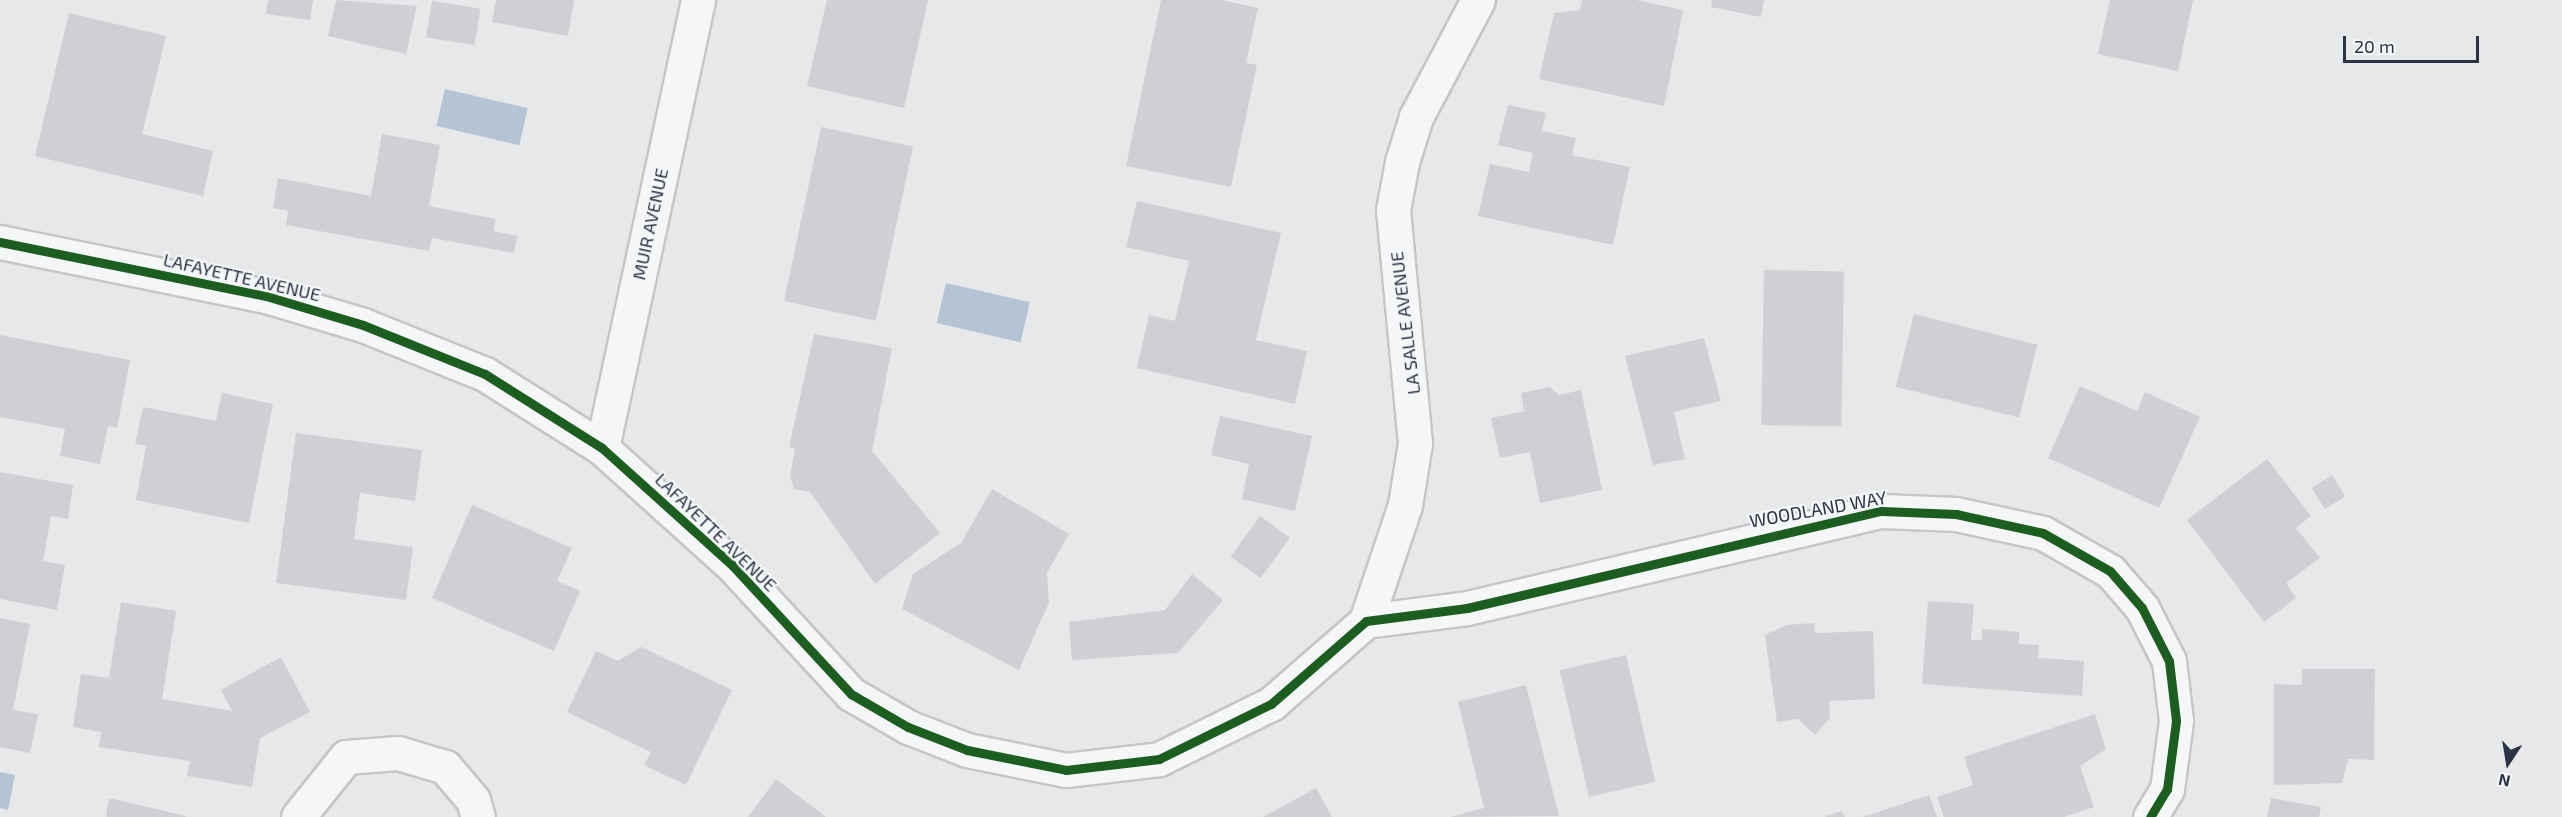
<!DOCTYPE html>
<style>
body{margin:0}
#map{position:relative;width:2562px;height:817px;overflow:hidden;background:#e6e8ea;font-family:"Exo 2",sans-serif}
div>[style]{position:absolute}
.water>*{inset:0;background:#b4c4d5;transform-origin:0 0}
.building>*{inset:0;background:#ced0d3;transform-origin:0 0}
.roads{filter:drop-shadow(2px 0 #c4c6c8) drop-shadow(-2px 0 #c4c6c8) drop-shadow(0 2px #c4c6c8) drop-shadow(0 -2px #c4c6c8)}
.street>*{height:33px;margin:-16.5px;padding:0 16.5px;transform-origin:16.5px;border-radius:16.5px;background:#f5f6f7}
.cycleway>*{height:9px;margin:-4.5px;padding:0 4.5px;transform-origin:4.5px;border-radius:4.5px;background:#1b5e20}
span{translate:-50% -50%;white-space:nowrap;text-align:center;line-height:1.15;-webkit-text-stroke:4.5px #f4f6f9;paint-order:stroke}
.street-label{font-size:18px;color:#2b3445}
.north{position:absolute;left:2478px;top:733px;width:60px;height:60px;-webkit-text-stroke:4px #f4f6f9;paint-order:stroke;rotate:192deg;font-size:16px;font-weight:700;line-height:24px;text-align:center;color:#2b3445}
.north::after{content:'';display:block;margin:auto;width:21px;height:27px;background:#2b3445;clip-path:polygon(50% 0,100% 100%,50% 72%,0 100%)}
.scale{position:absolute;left:2343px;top:36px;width:136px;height:27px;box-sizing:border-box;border:3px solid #2b3445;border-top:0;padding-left:8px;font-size:18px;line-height:21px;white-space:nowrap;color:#2b3445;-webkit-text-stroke:4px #f4f6f9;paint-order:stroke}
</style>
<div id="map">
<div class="water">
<i style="left:445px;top:89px;width:85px;height:38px;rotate:13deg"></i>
<i style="left:946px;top:283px;width:86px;height:41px;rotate:13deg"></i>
<i style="clip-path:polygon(0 772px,15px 775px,8px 810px,0 808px)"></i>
</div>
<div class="building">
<i style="clip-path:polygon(268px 0,313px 0,310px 20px,266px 14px)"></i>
<i style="clip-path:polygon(336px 0,417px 6px,406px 54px,328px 36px)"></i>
<i style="clip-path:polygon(496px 0,574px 0,568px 36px,492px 22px)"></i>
<i style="clip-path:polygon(827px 0,928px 0,904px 108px,807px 86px)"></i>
<i style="clip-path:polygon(1161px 0,1222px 0,1258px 8px,1246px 63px,1257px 65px,1231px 187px,1126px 166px)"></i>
<i style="clip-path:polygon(1582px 0,1636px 0,1683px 10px,1664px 106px,1539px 79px,1554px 13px,1580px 10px)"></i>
<i style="clip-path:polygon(1712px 0,1764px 0,1761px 17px,1711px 7px)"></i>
<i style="clip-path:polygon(2110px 0,2193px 0,2178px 71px,2098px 54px)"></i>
<i style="left:432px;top:1px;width:49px;height:37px;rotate:9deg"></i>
<i style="clip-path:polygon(69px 13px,166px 36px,142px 134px,213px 151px,203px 196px,35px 156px)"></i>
<i style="clip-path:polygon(1508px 105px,1546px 113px,1542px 131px,1576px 138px,1572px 155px,1630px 167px,1613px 245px,1478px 216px,1490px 164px,1529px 172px,1533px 153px,1498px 145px)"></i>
<i style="left:821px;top:127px;width:94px;height:178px;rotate:12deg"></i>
<i style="clip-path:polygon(382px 134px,440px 145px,429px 206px,496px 219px,493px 231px,517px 236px,514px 253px,432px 238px,429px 251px,286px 225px,288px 211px,273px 208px,278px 178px,371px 196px)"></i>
<i style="clip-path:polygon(1137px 201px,1281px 233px,1256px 340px,1307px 351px,1295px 404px,1137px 368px,1149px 315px,1175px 321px,1189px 261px,1126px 247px)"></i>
<i style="left:1764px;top:270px;width:80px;height:155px;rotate:1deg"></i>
<i style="left:1914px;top:314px;width:127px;height:75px;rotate:14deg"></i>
<i style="clip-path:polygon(814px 334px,892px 348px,872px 451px,940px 533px,875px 584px,810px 492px,794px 489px,790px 476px,795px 449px,789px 447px)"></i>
<i style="clip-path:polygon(0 335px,130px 360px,117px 428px,108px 426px,100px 464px,60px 456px,65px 429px,0 417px)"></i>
<i style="clip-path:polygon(1704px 338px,1721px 401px,1674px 412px,1685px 459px,1653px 465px,1625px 356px)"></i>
<i style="clip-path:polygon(2080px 386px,2137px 411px,2145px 392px,2200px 417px,2159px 508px,2048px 458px)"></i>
<i style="clip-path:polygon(1550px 387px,1559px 395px,1581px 390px,1602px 490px,1540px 503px,1530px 452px,1500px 458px,1491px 418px,1524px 411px,1521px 393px)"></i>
<i style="clip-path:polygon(222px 393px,273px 404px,249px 523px,136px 500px,146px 446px,135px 444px,143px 407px,216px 421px)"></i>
<i style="clip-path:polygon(1220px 416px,1312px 436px,1295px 511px,1242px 499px,1249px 464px,1211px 455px)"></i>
<i style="clip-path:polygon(296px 433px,422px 450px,415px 501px,360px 493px,354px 539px,413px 547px,406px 600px,276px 583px)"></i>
<i style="clip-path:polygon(2267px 459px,2311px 516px,2296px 528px,2320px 558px,2286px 583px,2296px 598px,2264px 622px,2187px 520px)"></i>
<i style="clip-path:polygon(0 472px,73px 485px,68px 519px,51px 516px,43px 561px,65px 565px,57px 610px,0 599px)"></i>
<i style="left:2332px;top:475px;width:25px;height:24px;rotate:58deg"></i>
<i style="clip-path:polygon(992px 489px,1069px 534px,1047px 573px,1049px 602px,1019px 670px,902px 609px,913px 574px,961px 543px)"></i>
<i style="clip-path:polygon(472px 505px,572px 548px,557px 581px,580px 591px,554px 651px,432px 598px)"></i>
<i style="left:1260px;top:516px;width:37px;height:50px;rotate:36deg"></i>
<i style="clip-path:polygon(1192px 574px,1223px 600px,1178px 653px,1072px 660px,1069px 622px,1165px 610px)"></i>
<i style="clip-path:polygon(1928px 601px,1974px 604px,1971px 640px,1982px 640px,1982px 629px,2019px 632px,2019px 644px,2039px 645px,2038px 658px,2084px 661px,2082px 696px,1922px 684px)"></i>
<i style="clip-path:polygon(121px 602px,176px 611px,162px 699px,232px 711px,221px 690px,281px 657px,310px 712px,260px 738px,252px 787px,187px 776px,190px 761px,99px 747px,101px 732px,73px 727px,81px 674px,109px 678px)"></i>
<i style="clip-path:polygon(0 618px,30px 624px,13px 710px,38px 714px,30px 753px,0 747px)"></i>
<i style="clip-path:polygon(1814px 623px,1815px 633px,1873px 631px,1875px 699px,1829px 701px,1830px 718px,1815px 735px,1798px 719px,1777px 722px,1765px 635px,1786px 625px)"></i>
<i style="clip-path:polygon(641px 647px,732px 690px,686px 785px,644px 765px,651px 752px,567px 712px,596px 651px,618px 661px)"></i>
<i style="left:1626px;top:655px;width:130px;height:68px;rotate:77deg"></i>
<i style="clip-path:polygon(2302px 669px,2375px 669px,2374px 760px,2348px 759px,2342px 783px,2274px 785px,2274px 684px,2302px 685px)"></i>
<i style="clip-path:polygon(1526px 685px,1559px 816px,1450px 817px,1484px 808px,1458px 702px)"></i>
<i style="clip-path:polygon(2095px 714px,2106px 749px,2080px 766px,2094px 807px,2064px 817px,1944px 817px,1937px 797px,1973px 785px,1964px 757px)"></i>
<i style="clip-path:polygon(776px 779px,826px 817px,748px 817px)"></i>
<i style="clip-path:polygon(1316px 788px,1332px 817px,1263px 817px)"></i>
<i style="clip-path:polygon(1929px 795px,1937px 817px,1863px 817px)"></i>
<i style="clip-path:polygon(109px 798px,186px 816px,186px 817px,106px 817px)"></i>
<i style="clip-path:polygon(2271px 798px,2321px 807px,2319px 817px,2267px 817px)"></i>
<i style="clip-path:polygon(1842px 811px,1845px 817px,1826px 817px,1826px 816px)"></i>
</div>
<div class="roads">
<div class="street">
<i style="left:0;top:242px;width:271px;rotate:11.5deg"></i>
<i style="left:266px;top:296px;width:101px;rotate:16.6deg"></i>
<i style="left:363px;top:325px;width:131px;rotate:21.9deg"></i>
<i style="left:485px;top:374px;width:138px;rotate:32.3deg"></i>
<i style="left:602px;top:448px;width:175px;rotate:42deg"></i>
<i style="left:732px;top:565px;width:176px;rotate:47.3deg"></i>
<i style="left:851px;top:694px;width:66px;rotate:30.1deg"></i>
<i style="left:908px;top:727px;width:63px;rotate:21.3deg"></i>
<i style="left:967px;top:750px;width:101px;rotate:11.4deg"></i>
<i style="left:1066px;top:770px;width:94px;rotate:-6.7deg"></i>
<i style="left:1159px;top:759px;width:125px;rotate:-26.2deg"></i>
<i style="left:1271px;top:704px;width:126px;rotate:-41.1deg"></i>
<i style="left:602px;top:448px;width:458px;rotate:-77.9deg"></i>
<i style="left:1366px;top:621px;width:102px;rotate:-7.3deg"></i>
<i style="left:1467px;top:608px;width:426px;rotate:-13.2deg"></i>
<i style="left:1882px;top:511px;width:74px;rotate:2.3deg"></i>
<i style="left:1956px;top:514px;width:89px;rotate:12.3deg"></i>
<i style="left:2043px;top:533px;width:77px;rotate:29.6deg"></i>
<i style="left:2110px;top:571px;width:49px;rotate:49.1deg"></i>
<i style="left:2142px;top:608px;width:59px;rotate:63deg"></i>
<i style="left:2169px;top:661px;width:60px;rotate:83.3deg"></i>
<i style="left:2176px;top:721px;width:69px;rotate:97.5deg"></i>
<i style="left:2167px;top:789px;width:33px;rotate:121deg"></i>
<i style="left:1366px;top:621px;width:122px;rotate:-71.4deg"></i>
<i style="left:1405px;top:505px;width:63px;rotate:-80.8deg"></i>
<i style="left:1415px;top:443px;width:234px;rotate:-95.4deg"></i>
<i style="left:1393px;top:210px;width:49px;rotate:-79.4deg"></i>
<i style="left:1402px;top:162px;width:47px;rotate:-72.7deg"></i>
<i style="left:1416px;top:117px;width:132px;rotate:-62.1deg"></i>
<i style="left:298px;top:817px;width:77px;rotate:-51.3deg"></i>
<i style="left:346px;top:757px;width:52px;rotate:-4.4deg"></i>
<i style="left:398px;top:753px;width:49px;rotate:16.6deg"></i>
<i style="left:445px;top:767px;width:43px;rotate:49.7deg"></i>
<i style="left:473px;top:800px;width:18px;rotate:74deg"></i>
</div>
</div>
<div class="cycleway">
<i style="left:0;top:242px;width:271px;rotate:11.5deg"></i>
<i style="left:266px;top:296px;width:101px;rotate:16.6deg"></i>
<i style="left:363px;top:325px;width:131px;rotate:21.9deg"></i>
<i style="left:485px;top:374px;width:138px;rotate:32.3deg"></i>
<i style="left:602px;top:448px;width:175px;rotate:42deg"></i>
<i style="left:732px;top:565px;width:176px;rotate:47.3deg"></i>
<i style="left:851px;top:694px;width:66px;rotate:30.1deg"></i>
<i style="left:908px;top:727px;width:63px;rotate:21.3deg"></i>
<i style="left:967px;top:750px;width:101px;rotate:11.4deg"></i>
<i style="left:1066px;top:770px;width:94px;rotate:-6.7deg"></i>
<i style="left:1159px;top:759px;width:125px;rotate:-26.2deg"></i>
<i style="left:1271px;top:704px;width:126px;rotate:-41.1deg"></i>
<i style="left:1366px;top:621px;width:102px;rotate:-7.3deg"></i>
<i style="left:1467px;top:608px;width:426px;rotate:-13.2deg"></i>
<i style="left:1882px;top:511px;width:74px;rotate:2.3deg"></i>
<i style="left:1956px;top:514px;width:89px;rotate:12.3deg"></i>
<i style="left:2043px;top:533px;width:77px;rotate:29.6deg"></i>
<i style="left:2110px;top:571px;width:49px;rotate:49.1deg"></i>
<i style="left:2142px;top:608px;width:59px;rotate:63deg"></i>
<i style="left:2169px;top:661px;width:60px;rotate:83.3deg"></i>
<i style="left:2176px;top:721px;width:69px;rotate:97.5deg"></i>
<i style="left:2167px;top:789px;width:33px;rotate:121deg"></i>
</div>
<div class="street-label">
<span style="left:650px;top:224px;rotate:-78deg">MUIR AVENUE</span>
<span style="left:242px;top:277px;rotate:13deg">LAFAYETTE AVENUE</span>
<span style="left:1405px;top:323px;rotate:-97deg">LA SALLE AVENUE</span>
<span style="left:1818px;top:509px;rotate:-10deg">WOODLAND WAY</span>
<span style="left:716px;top:532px;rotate:44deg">LAFAYETTE AVENUE</span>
</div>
<div class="north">N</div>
<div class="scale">20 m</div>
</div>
